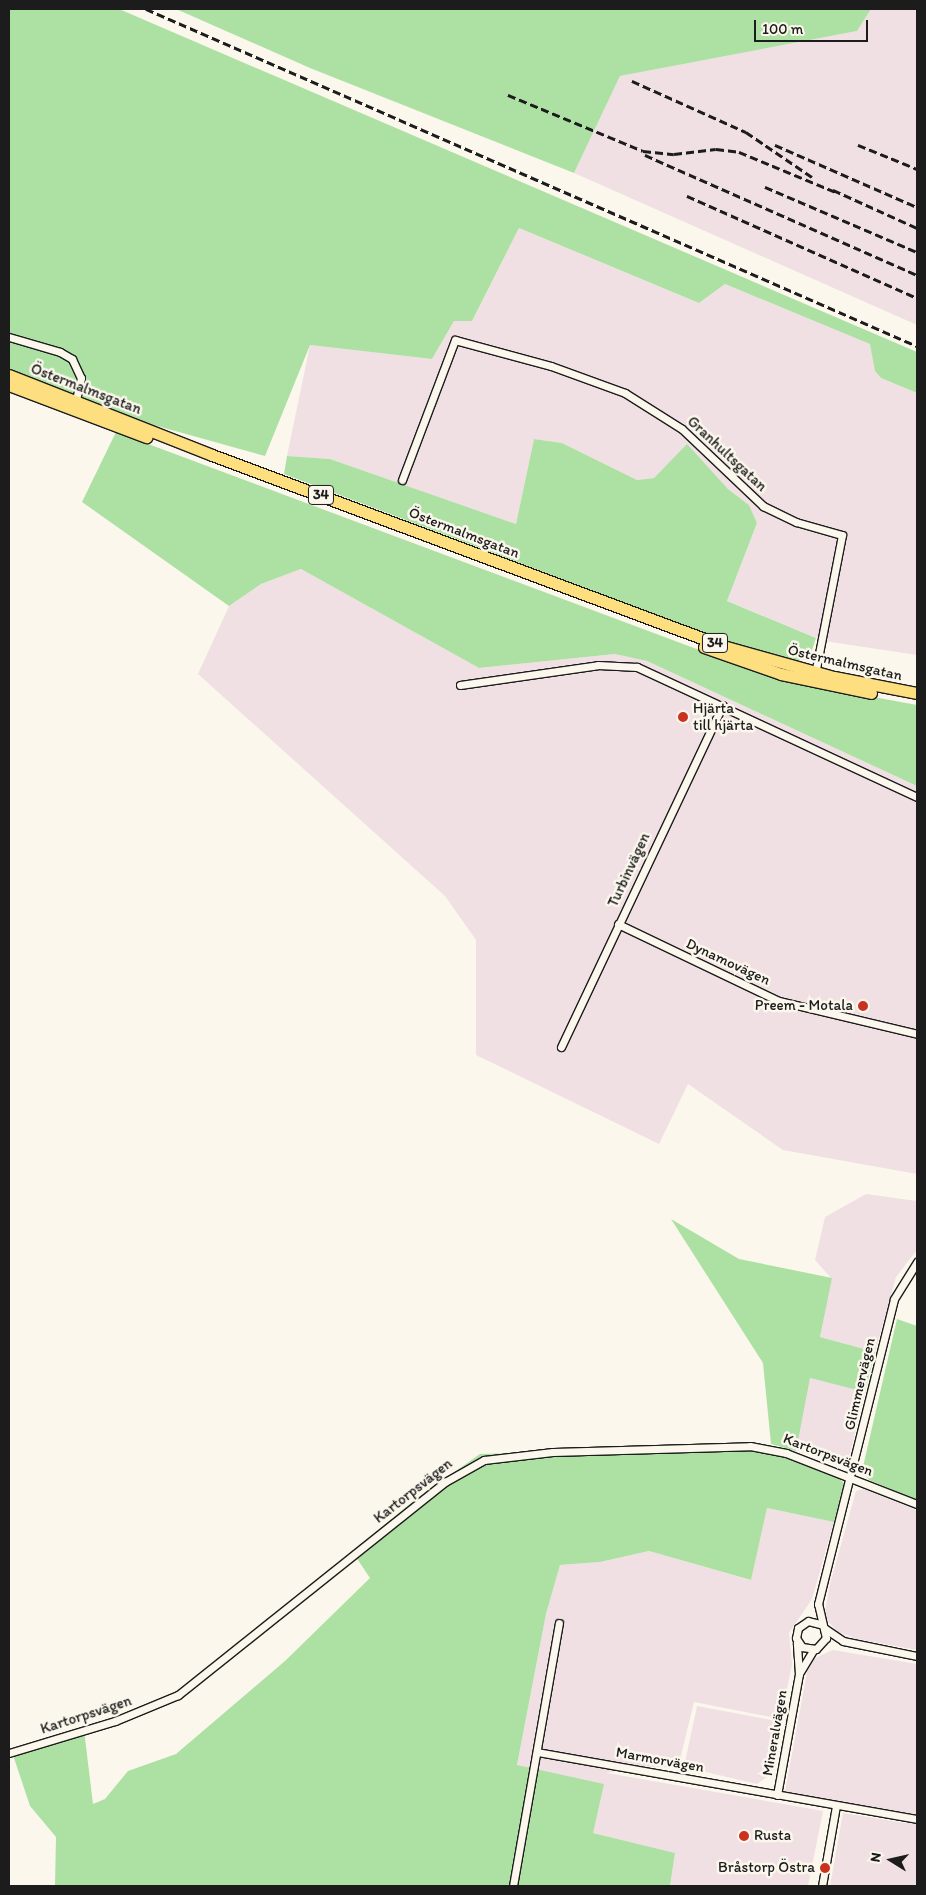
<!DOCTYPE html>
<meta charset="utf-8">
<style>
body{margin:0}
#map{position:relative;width:926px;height:1895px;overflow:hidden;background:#fbf7ec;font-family:Itim,sans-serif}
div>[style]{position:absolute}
.built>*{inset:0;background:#f0e0e4;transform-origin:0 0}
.green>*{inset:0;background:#ace1a3}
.roads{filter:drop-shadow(1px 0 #1c1c1c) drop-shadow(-1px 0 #1c1c1c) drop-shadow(0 1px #1c1c1c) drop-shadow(0 -1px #1c1c1c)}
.street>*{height:7px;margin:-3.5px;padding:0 3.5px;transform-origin:3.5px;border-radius:3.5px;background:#fbf7ec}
.primary>*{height:11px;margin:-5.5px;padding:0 5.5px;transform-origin:5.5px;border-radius:5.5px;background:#fddf80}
.rail>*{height:2.5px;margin-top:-1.25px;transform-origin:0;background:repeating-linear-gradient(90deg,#1c1c1c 0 8px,transparent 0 12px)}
.dots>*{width:14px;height:14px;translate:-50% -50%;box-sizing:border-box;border:2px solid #fbf7ec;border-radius:50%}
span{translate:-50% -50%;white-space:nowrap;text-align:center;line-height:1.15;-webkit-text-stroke:5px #fbf7ec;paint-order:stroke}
.shield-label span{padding:1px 4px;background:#fbf7ec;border:1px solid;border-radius:4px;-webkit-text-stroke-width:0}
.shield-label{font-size:14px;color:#1c1c1c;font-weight:700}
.street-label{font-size:15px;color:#1c1c1c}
.poi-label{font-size:15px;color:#1c1c1c}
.left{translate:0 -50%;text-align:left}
.right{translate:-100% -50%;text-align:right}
.frame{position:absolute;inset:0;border:10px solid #1c1c1c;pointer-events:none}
.north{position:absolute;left:866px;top:1835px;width:50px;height:50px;-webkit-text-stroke:4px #fbf7ec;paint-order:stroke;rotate:280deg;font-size:14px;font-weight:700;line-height:20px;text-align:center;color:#1c1c1c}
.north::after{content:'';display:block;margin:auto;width:18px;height:22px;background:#1c1c1c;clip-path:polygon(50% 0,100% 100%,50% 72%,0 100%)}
.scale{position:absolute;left:754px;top:20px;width:114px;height:22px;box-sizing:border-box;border:2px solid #1c1c1c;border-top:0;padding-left:6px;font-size:15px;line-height:18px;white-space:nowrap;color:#1c1c1c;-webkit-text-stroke:4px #fbf7ec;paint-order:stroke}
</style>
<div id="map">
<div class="built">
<i style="clip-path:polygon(871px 9px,917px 9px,917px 325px,574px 173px,620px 76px,857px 31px)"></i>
<i style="clip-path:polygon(519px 228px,699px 303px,725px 284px,871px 344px,875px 371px,881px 378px,917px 393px,917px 655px,824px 641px,727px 601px,757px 523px,749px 505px,728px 489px,687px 445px,654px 478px,637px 480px,562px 443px,534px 439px,516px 524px,330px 459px,287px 456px,310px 345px,432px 359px,454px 321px,472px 321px)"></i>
<i style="clip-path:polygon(301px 569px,479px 668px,615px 654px,647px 661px,917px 786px,917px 1174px,783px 1150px,688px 1084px,659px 1144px,476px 1055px,476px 940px,445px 896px,198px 674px,229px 606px,261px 584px)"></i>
<i style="clip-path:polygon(866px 1194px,917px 1201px,917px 1250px,896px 1277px,875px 1352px,820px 1337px,831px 1278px,815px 1260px,825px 1217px)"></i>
<i style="left:810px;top:1378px;width:57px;height:74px;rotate:14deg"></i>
<i style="clip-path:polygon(863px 1489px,917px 1510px,917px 1650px,857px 1639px,838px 1632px,824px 1617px,830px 1584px,856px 1491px)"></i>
<i style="clip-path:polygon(767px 1508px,834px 1522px,812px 1599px,789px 1633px,792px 1664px,781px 1719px,694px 1702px,678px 1768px,637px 1766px,607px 1773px,823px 1811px,808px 1886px,670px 1886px,675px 1853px,593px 1833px,517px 1765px,546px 1614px,560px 1565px,600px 1562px,649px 1551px,750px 1580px)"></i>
<i style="clip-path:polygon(833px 1650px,917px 1664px,917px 1886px,830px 1886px,843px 1813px,905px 1823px,907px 1814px,785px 1792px,808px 1667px,815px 1658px)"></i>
<i style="clip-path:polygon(697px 1706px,782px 1722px,771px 1774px,757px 1784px,684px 1767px)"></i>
</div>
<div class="green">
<i style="clip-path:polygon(9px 9px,119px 9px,917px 352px,917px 393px,881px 378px,875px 371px,870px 344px,725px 284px,699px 303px,519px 228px,472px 321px,454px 321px,432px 359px,310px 345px,265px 456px,125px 417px,9px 371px)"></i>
<i style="clip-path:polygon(176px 9px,871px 9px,857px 31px,620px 76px,574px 173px,310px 68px)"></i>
<i style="clip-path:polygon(116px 432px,718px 657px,808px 685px,917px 705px,917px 786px,647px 661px,615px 654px,479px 668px,301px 569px,261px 584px,229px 606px,82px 502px)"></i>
<i style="clip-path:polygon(534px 439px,562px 443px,637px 480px,654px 478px,687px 444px,728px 489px,749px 505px,757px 523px,727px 601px,816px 638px,811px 653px,806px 659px,796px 661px,732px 643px,284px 474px,287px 456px,330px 459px,516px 524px)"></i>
<i style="clip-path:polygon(671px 1219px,739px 1259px,832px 1278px,820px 1337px,875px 1352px,865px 1392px,810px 1378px,796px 1451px,771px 1444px,763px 1363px)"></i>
<i style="clip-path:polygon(897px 1319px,917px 1326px,917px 1500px,869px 1480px,862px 1471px)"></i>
<i style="clip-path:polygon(767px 1446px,825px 1467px,844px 1483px,834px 1522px,767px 1508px,751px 1580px,649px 1551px,600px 1562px,560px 1565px,546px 1614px,517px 1765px,604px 1784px,593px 1833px,675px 1853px,670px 1886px,55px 1886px,56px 1837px,30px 1806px,12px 1752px,84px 1730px,93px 1804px,105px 1799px,128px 1771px,176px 1754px,285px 1661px,370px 1578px,352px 1551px,416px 1499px,480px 1454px)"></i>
</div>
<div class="roads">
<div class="street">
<i style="left:9px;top:337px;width:53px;rotate:16.4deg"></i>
<i style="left:60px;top:352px;width:14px;rotate:30deg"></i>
<i style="left:72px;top:359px;width:21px;rotate:65deg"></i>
<i style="left:81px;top:378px;width:28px;rotate:103deg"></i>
<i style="left:402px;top:480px;width:150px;rotate:-69.3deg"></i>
<i style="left:455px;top:340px;width:99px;rotate:15.2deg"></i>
<i style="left:551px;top:366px;width:79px;rotate:20deg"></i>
<i style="left:625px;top:393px;width:67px;rotate:32.3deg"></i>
<i style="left:682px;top:429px;width:112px;rotate:43.5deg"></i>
<i style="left:763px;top:506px;width:37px;rotate:26deg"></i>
<i style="left:796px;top:522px;width:48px;rotate:15.8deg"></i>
<i style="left:842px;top:535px;width:142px;rotate:101deg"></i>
<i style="left:460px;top:685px;width:139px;rotate:-8.2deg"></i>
<i style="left:598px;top:665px;width:39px;rotate:3deg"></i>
<i style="left:637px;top:667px;width:309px;rotate:24.9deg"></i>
<i style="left:618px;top:924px;width:178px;rotate:25.6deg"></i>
<i style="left:779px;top:1001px;width:142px;rotate:13.4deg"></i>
<i style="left:561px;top:1047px;width:378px;rotate:-64.7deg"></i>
<i style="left:820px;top:1624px;width:12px;rotate:-166deg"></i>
<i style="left:808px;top:1621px;width:12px;rotate:145deg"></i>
<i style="left:798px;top:1628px;width:10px;rotate:101deg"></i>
<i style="left:796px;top:1638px;width:11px;rotate:56deg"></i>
<i style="left:802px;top:1647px;width:14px;rotate:8deg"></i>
<i style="left:816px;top:1649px;width:15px;rotate:-48deg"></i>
<i style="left:826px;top:1638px;width:35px;rotate:-103deg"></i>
<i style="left:818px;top:1604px;width:314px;rotate:-76deg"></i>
<i style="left:894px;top:1299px;width:44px;rotate:-58.1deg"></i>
<i style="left:824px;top:1628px;width:23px;rotate:34deg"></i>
<i style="left:843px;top:1641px;width:76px;rotate:11.5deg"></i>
<i style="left:800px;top:1672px;width:26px;rotate:-59deg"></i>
<i style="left:537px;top:1752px;width:386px;rotate:10deg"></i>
<i style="left:9px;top:1753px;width:111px;rotate:-16.8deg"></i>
<i style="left:115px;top:1721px;width:68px;rotate:-22.4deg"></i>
<i style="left:178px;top:1695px;width:342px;rotate:-38.6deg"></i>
<i style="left:445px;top:1482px;width:45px;rotate:-29.4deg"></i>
<i style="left:484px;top:1460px;width:69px;rotate:-6.6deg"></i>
<i style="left:553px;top:1452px;width:197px;rotate:-1.7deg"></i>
<i style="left:750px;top:1446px;width:37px;rotate:11deg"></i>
<i style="left:786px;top:1453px;width:141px;rotate:21.3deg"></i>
<i style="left:777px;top:1795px;width:123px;rotate:-79.7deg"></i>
<i style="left:799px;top:1674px;width:31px;rotate:-94deg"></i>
<i style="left:513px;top:1886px;width:267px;rotate:-80.1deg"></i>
<i style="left:822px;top:1886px;width:81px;rotate:-80.1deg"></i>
</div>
<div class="primary">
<i style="left:9px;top:375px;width:218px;rotate:21.5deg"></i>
<i style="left:212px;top:455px;width:546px;rotate:20.49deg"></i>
<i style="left:723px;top:646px;width:115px;rotate:15.6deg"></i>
<i style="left:834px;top:677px;width:85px;rotate:10.9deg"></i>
<i style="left:9px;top:385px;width:147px;rotate:20.8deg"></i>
<i style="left:704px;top:647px;width:82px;rotate:19.3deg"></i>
<i style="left:781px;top:674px;width:92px;rotate:11.9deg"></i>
</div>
</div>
<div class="rail">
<i style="left:146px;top:9px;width:841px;rotate:23.61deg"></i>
<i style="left:632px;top:81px;width:125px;rotate:24.1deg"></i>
<i style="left:746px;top:132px;width:80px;rotate:34.3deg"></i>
<i style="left:508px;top:95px;width:146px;rotate:22.5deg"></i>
<i style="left:643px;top:151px;width:31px;rotate:6deg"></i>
<i style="left:674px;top:154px;width:42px;rotate:-6.8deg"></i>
<i style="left:716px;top:149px;width:23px;rotate:7deg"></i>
<i style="left:739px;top:152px;width:107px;rotate:22.5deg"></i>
<i style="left:775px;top:145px;width:155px;rotate:23.6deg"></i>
<i style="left:858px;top:145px;width:64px;rotate:22.1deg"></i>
<i style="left:645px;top:155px;width:297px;rotate:23.8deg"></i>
<i style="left:765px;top:187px;width:165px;rotate:23.2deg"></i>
<i style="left:833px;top:190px;width:92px;rotate:24.3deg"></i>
<i style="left:687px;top:196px;width:252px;rotate:23.9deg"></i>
</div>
<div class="dots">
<i style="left:683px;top:717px;background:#c8321e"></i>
<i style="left:863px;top:1006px;background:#c8321e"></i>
<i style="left:744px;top:1836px;background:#c8321e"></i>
<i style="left:825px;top:1868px;background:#c8321e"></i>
</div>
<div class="shield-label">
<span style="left:321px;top:495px">34</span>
<span style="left:715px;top:643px">34</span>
</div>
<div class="street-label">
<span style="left:86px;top:389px;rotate:21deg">Östermalmsgatan</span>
<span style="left:727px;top:454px;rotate:43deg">Granhultsgatan</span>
<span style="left:464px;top:533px;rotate:21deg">Östermalmsgatan</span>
<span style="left:845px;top:663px;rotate:13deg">Östermalmsgatan</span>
<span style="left:629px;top:870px;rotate:-65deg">Turbinvägen</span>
<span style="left:728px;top:962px;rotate:25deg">Dynamovägen</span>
<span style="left:860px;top:1384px;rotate:-77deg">Glimmervägen</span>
<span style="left:828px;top:1455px;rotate:21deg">Kartorpsvägen</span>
<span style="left:413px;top:1491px;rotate:-38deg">Kartorpsvägen</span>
<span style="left:86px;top:1715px;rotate:-18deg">Kartorpsvägen</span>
<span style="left:775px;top:1733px;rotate:-80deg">Mineralvägen</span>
<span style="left:660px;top:1760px;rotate:10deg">Marmorvägen</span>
</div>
<div class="poi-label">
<span class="left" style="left:693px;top:717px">Hjärta<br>till hjärta</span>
<span class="right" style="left:853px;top:1006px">Preem - Motala</span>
<span class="left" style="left:754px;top:1836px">Rusta</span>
<span class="right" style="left:815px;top:1868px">Bråstorp Östra</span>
</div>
<div class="frame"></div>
<div class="north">N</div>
<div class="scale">100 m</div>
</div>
